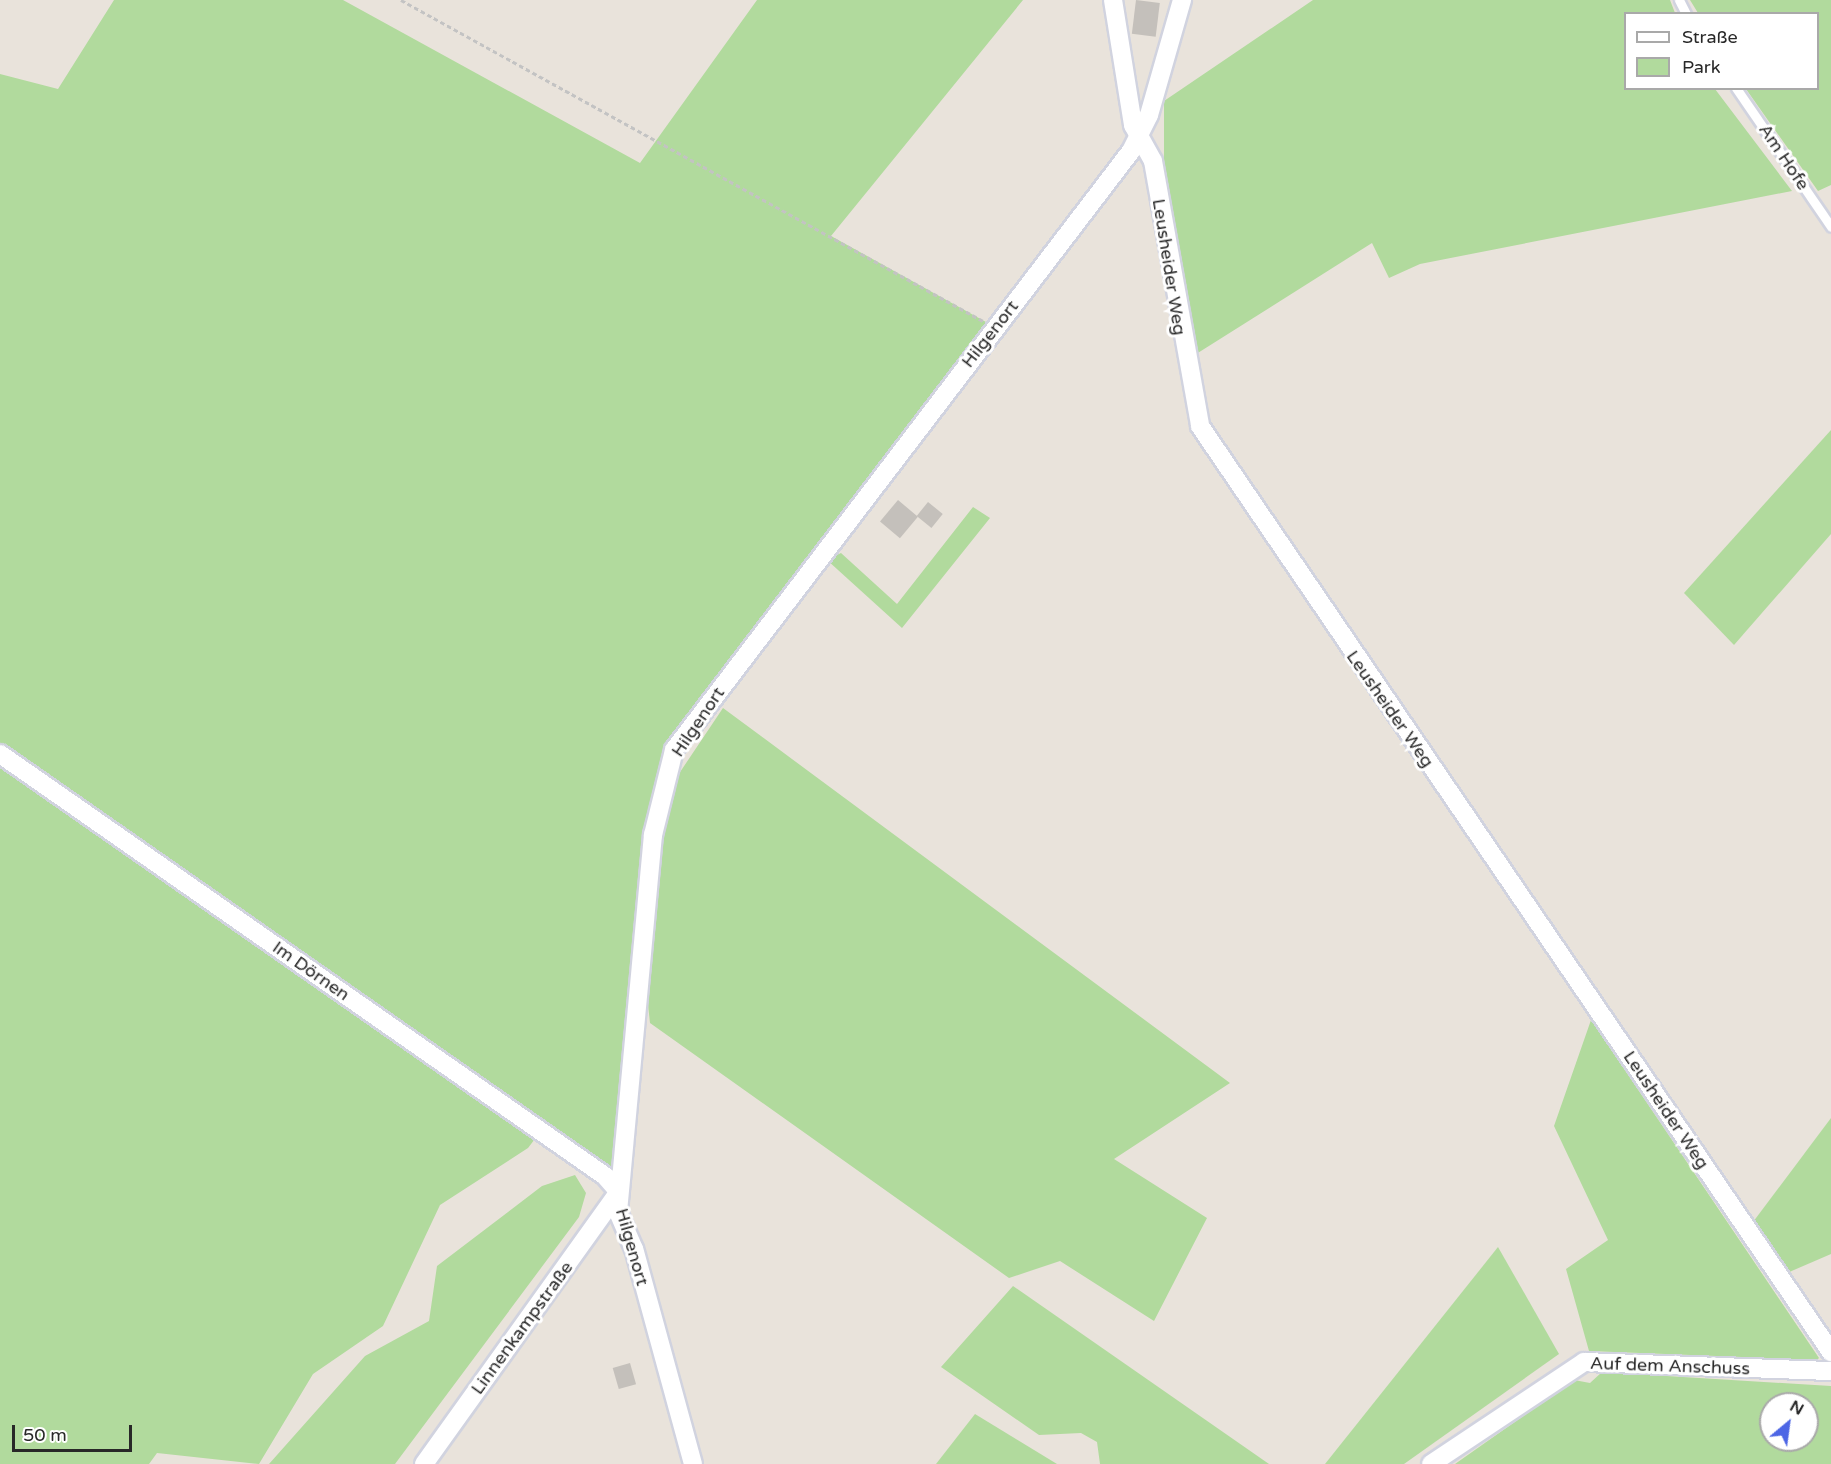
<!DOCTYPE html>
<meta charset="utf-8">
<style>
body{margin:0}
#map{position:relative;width:1831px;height:1464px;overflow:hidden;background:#e9e3db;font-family:"Varela Round",sans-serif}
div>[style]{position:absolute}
.green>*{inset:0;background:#b1da9d}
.building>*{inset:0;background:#c4c0bb;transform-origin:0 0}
.path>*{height:3px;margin-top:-1.5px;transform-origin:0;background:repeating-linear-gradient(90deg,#c3c3c3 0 4.5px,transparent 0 7.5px)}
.roads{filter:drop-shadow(2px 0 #d1d3df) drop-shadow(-2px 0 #d1d3df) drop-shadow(0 2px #d1d3df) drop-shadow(0 -2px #d1d3df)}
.service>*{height:9px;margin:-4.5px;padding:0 4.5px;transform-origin:4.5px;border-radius:4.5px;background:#fff}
.minor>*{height:18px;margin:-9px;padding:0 9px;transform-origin:9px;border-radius:9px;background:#fff}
span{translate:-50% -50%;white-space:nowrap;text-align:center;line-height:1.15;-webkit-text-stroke:6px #fff;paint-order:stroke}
.street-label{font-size:18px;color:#282828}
.legend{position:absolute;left:1624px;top:12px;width:195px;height:78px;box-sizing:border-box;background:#fff;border:2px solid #a9a9a9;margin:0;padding:8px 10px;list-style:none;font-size:18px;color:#282828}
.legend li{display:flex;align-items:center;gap:12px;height:30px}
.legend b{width:30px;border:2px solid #a9a9a9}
.north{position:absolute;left:1759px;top:1392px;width:60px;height:60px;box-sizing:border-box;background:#fff;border:2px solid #a9a9a9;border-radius:50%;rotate:29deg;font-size:16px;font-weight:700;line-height:24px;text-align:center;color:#282828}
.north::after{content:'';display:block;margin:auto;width:21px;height:27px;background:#4d66e5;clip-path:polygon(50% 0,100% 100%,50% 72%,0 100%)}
.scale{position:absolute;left:12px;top:1425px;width:120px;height:27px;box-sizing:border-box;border:3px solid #282828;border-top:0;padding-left:8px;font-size:18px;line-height:21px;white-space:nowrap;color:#282828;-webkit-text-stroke:4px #fff;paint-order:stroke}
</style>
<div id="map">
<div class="green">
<i style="clip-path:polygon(114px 0,343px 0,640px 163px,757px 0,1023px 0,831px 236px,995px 327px,674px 750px,662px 789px,619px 1192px,541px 1131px,528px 1148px,440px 1205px,383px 1326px,313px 1374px,259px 1464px,157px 1453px,149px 1464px,0 1464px,0 74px,58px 89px)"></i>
<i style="clip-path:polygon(1313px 0,1670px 0,1675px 13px,1626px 14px,1626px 88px,1715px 89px,1792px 191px,1420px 264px,1389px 278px,1372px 243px,1193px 356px,1164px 167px,1164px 101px)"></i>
<i style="clip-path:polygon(1690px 0,1831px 0,1831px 185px,1818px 191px,1746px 89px,1818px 88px,1818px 14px,1698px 13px)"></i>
<i style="clip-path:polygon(1831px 430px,1831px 534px,1734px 645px,1684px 593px)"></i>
<i style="clip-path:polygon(973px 507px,990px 518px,902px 628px,827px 560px,841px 553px,897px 604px)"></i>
<i style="clip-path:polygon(723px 708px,1230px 1083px,1114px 1159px,1207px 1218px,1154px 1321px,1060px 1261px,1009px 1278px,650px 1023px,646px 986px,666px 793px)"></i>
<i style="clip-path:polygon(1591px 1020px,1819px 1358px,1817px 1360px,1589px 1351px,1566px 1269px,1608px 1240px,1554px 1126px)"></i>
<i style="clip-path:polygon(1831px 1118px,1831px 1254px,1787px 1273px,1753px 1222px)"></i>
<i style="clip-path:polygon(575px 1175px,586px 1193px,579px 1217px,395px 1464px,269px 1464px,365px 1356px,429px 1321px,437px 1266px,542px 1186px)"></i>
<i style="clip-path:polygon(1498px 1247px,1559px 1354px,1404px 1464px,1325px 1464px)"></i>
<i style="clip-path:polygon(1013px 1286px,1269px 1464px,1100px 1464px,1097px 1442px,1081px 1433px,1039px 1435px,941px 1367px)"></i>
<i style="clip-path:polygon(evenodd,1602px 1372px,1831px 1386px,1831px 1464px,1455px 1464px,1574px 1380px,1590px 1383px,1602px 1372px,1771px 1404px,1807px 1404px,1807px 1440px,1771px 1440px,1771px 1404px)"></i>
<i style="clip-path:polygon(975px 1414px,1057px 1464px,936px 1464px)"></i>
</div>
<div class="building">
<i style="left:1136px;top:0;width:24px;height:34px;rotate:7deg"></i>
<i style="left:898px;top:500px;width:26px;height:28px;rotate:40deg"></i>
<i style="left:928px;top:502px;width:19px;height:18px;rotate:39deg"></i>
<i style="left:630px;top:1363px;width:22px;height:18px;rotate:74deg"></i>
</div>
<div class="path">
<i style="left:401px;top:0;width:665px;rotate:28.88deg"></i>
</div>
<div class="roads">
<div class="service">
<i style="left:1679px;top:0;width:16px;rotate:63deg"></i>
<i style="left:1736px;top:88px;width:168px;rotate:55.6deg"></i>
</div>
<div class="minor">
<i style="left:1113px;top:0;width:127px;rotate:80.9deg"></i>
<i style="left:1133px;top:125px;width:41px;rotate:60.9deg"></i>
<i style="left:1153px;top:161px;width:269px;rotate:79.9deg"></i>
<i style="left:1200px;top:426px;width:1121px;rotate:55.73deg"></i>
<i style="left:0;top:754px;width:738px;rotate:34.9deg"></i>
<i style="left:605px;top:1176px;width:21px;rotate:49deg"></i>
<i style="left:424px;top:1464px;width:335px;rotate:-54.4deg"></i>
<i style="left:693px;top:1464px;width:223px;rotate:-105.3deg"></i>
<i style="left:634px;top:1249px;width:40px;rotate:-113.4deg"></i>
<i style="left:618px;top:1212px;width:379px;rotate:-84.7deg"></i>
<i style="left:653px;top:835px;width:88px;rotate:-76.1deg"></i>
<i style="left:674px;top:750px;width:753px;rotate:-52.66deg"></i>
<i style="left:1131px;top:151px;width:40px;rotate:-63.4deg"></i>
<i style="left:1149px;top:115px;width:120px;rotate:-74deg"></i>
<i style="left:1431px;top:1464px;width:184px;rotate:-33.7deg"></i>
<i style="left:1584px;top:1362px;width:247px;rotate:2.1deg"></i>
</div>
</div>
<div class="street-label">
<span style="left:1784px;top:157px;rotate:56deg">Am Hofe</span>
<span style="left:1169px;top:267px;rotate:81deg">Leusheider Weg</span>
<span style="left:990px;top:334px;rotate:-52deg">Hilgenort</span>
<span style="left:1390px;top:709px;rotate:55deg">Leusheider Weg</span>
<span style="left:698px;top:722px;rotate:-56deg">Hilgenort</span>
<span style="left:311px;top:971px;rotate:35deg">Im Dörnen</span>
<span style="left:1666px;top:1110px;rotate:56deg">Leusheider Weg</span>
<span style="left:632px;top:1247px;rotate:74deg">Hilgenort</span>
<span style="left:522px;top:1328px;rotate:-54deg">Linnenkampstraße</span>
<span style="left:1670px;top:1366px;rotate:2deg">Auf dem Anschuss</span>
</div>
<ul class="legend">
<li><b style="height:8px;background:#fff"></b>Straße</li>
<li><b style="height:16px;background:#b1da9d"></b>Park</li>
</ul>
<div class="north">N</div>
<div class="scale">50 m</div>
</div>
